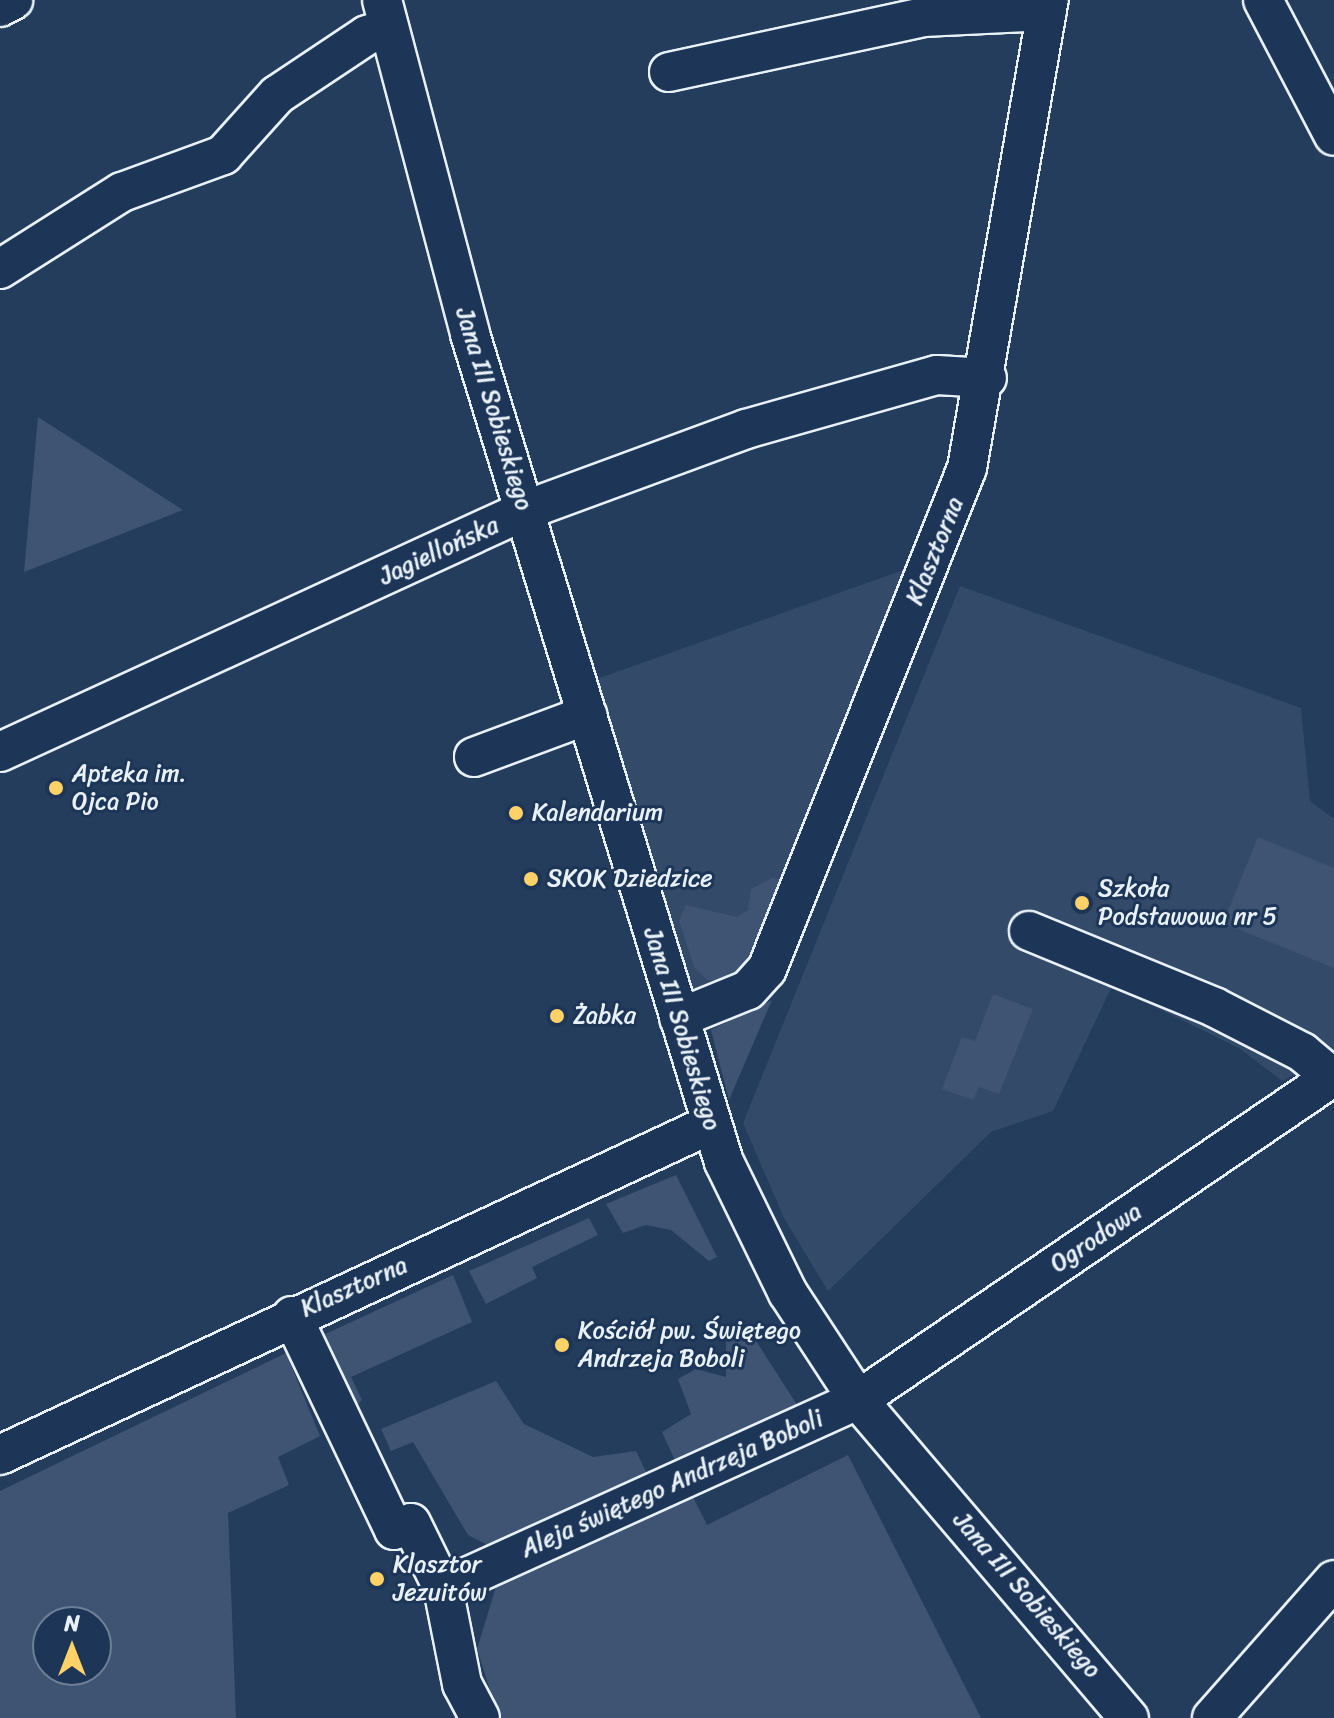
<!DOCTYPE html>
<meta charset="utf-8">
<style>
body{margin:0}
#map{position:relative;width:1334px;height:1718px;overflow:hidden;background:#253d5d;font-family:Sriracha,sans-serif}
div>[style]{position:absolute}
.built>*{inset:0;background:#334a68}
.green>*{inset:0;background:#3e5472}
.roads{filter:drop-shadow(2px 0 #e8f1f8) drop-shadow(-2px 0 #e8f1f8) drop-shadow(0 2px #e8f1f8) drop-shadow(0 -2px #e8f1f8)}
.minor>*{height:38px;margin:-19px;padding:0 19px;transform-origin:19px;border-radius:19px;background:#1d3557}
.dots>*{width:22px;height:22px;translate:-50% -50%;box-sizing:border-box;border:4px solid #1d3557;border-radius:50%}
span{translate:-50% -50%;white-space:nowrap;text-align:center;line-height:1.15;-webkit-text-stroke:6px #1d3557;paint-order:stroke}
.street-label{font-size:24px;color:#e8f1f8}
.poi-label{font-size:24px;color:#e8f1f8}
.left{translate:0 -50%;text-align:left}
.north{position:absolute;left:32px;top:1606px;width:80px;height:80px;box-sizing:border-box;background:#1d3557;border:2px solid #6e8097;border-radius:50%;rotate:0deg;font-size:22px;font-weight:700;line-height:32px;text-align:center;color:#e8f1f8}
.north::after{content:'';display:block;margin:auto;width:28px;height:36px;background:#ffd166;clip-path:polygon(50% 0,100% 100%,50% 72%,0 100%)}
</style>
<div id="map">
<div class="built">
<i style="clip-path:polygon(923px 563px,758px 973px,690px 994px,594px 680px)"></i>
<i style="clip-path:polygon(960px 586px,1301px 708px,1310px 801px,1334px 819px,1334px 1054px,1282px 1081px,1239px 1048px,1112px 986px,1053px 1111px,991px 1132px,828px 1291px,784px 1218px,743px 1123px)"></i>
</div>
<div class="green">
<i style="clip-path:polygon(38px 417px,183px 510px,24px 572px)"></i>
<i style="clip-path:polygon(1258px 837px,1334px 868px,1334px 968px,1223px 923px)"></i>
<i style="clip-path:polygon(772px 878px,783px 880px,749px 965px,725px 980px,707px 980px,694px 967px,679px 920px,686px 905px,737px 917px,748px 910px,751px 889px)"></i>
<i style="clip-path:polygon(993px 994px,1033px 1009px,999px 1094px,979px 1087px,973px 1100px,942px 1089px,962px 1037px,975px 1041px)"></i>
<i style="clip-path:polygon(772px 1000px,729px 1100px,711px 1030px)"></i>
<i style="clip-path:polygon(676px 1175px,717px 1257px,709px 1261px,671px 1230px,646px 1225px,623px 1233px,606px 1204px)"></i>
<i style="clip-path:polygon(589px 1218px,598px 1235px,532px 1267px,537px 1278px,486px 1304px,469px 1271px)"></i>
<i style="clip-path:polygon(453px 1275px,472px 1322px,351px 1377px,362px 1400px,352px 1410px,321px 1336px)"></i>
<i style="clip-path:polygon(751px 1333px,799px 1408px,677px 1465px,662px 1432px,691px 1414px,678px 1379px,696px 1369px,726px 1377px,726px 1338px)"></i>
<i style="clip-path:polygon(evenodd,286px 1353px,320px 1436px,278px 1457px,289px 1485px,228px 1513px,236px 1718px,0 1718px,0 1491px,286px 1353px,48px 1622px,96px 1622px,96px 1670px,48px 1670px,48px 1622px)"></i>
<i style="clip-path:polygon(496px 1381px,524px 1424px,593px 1457px,636px 1451px,649px 1478px,494px 1548px,468px 1535px,413px 1442px,391px 1451px,381px 1429px)"></i>
<i style="clip-path:polygon(848px 1455px,981px 1718px,499px 1718px,477px 1649px,498px 1580px,691px 1493px,707px 1525px)"></i>
</div>
<div class="roads">
<div class="minor">
<i style="left:382px;top:0;width:345px;rotate:75.2deg"></i>
<i style="left:470px;top:334px;width:866px;rotate:72.95deg"></i>
<i style="left:724px;top:1162px;width:146px;rotate:64deg"></i>
<i style="left:788px;top:1293px;width:128px;rotate:56.8deg"></i>
<i style="left:858px;top:1400px;width:418px;rotate:49.6deg"></i>
<i style="left:1263px;top:0;width:153px;rotate:62.4deg"></i>
<i style="left:0;top:7px;width:15px;rotate:-28deg"></i>
<i style="left:669px;top:72px;width:260px;rotate:-12.2deg"></i>
<i style="left:923px;top:17px;width:124px;rotate:-2.8deg"></i>
<i style="left:0;top:269px;width:144px;rotate:-32.3deg"></i>
<i style="left:122px;top:192px;width:108px;rotate:-20.1deg"></i>
<i style="left:223px;top:155px;width:81px;rotate:-48deg"></i>
<i style="left:277px;top:95px;width:108px;rotate:-33.7deg"></i>
<i style="left:367px;top:35px;width:23px;rotate:-18deg"></i>
<i style="left:0;top:752px;width:579px;rotate:-24.71deg"></i>
<i style="left:526px;top:510px;width:234px;rotate:-20.2deg"></i>
<i style="left:746px;top:429px;width:198px;rotate:-15.8deg"></i>
<i style="left:937px;top:375px;width:50px;rotate:3.4deg"></i>
<i style="left:474px;top:757px;width:121px;rotate:-20.4deg"></i>
<i style="left:1029px;top:931px;width:200px;rotate:22.3deg"></i>
<i style="left:1214px;top:1007px;width:99px;rotate:27.1deg"></i>
<i style="left:1302px;top:1052px;width:42px;rotate:40.2deg"></i>
<i style="left:679px;top:1018px;width:74px;rotate:-22.1deg"></i>
<i style="left:748px;top:990px;width:28px;rotate:-48deg"></i>
<i style="left:767px;top:969px;width:539px;rotate:-68.24deg"></i>
<i style="left:967px;top:468px;width:475px;rotate:-80.1deg"></i>
<i style="left:292px;top:1316px;width:237px;rotate:64.5deg"></i>
<i style="left:394px;top:1530px;width:18px;rotate:-22deg"></i>
<i style="left:411px;top:1523px;width:72px;rotate:63.8deg"></i>
<i style="left:443px;top:1588px;width:98px;rotate:78.8deg"></i>
<i style="left:462px;top:1684px;width:38px;rotate:62deg"></i>
<i style="left:0;top:1455px;width:784px;rotate:-24.96deg"></i>
<i style="left:443px;top:1588px;width:456px;rotate:-24.4deg"></i>
<i style="left:858px;top:1400px;width:576px;rotate:-34.24deg"></i>
<i style="left:1212px;top:1718px;width:184px;rotate:-48.5deg"></i>
</div>
</div>
<div class="dots">
<i style="left:56px;top:788px;background:#ffd166"></i>
<i style="left:516px;top:813px;background:#ffd166"></i>
<i style="left:531px;top:879px;background:#ffd166"></i>
<i style="left:1082px;top:903px;background:#ffd166"></i>
<i style="left:557px;top:1016px;background:#ffd166"></i>
<i style="left:562px;top:1345px;background:#ffd166"></i>
<i style="left:377px;top:1579px;background:#ffd166"></i>
</div>
<div class="street-label">
<span style="left:494px;top:409px;rotate:73deg">Jana III Sobieskiego</span>
<span style="left:439px;top:551px;rotate:-25deg">Jagiellońska</span>
<span style="left:935px;top:551px;rotate:-68deg">Klasztorna</span>
<span style="left:682px;top:1029px;rotate:73deg">Jana III Sobieskiego</span>
<span style="left:1096px;top:1238px;rotate:-34deg">Ogrodowa</span>
<span style="left:354px;top:1287px;rotate:-24deg">Klasztorna</span>
<span style="left:672px;top:1484px;rotate:-24deg">Aleja świętego Andrzeja Boboli</span>
<span style="left:1027px;top:1595px;rotate:49deg">Jana III Sobieskiego</span>
</div>
<div class="poi-label">
<span class="left" style="left:72px;top:788px">Apteka im.<br>Ojca Pio</span>
<span class="left" style="left:532px;top:813px">Kalendarium</span>
<span class="left" style="left:547px;top:879px">SKOK Dziedzice</span>
<span class="left" style="left:1098px;top:903px">Szkoła<br>Podstawowa nr 5</span>
<span class="left" style="left:573px;top:1016px">Żabka</span>
<span class="left" style="left:578px;top:1345px">Kościół pw. Świętego<br>Andrzeja Boboli</span>
<span class="left" style="left:393px;top:1579px">Klasztor<br>Jezuitów</span>
</div>
<div class="north">N</div>
</div>
